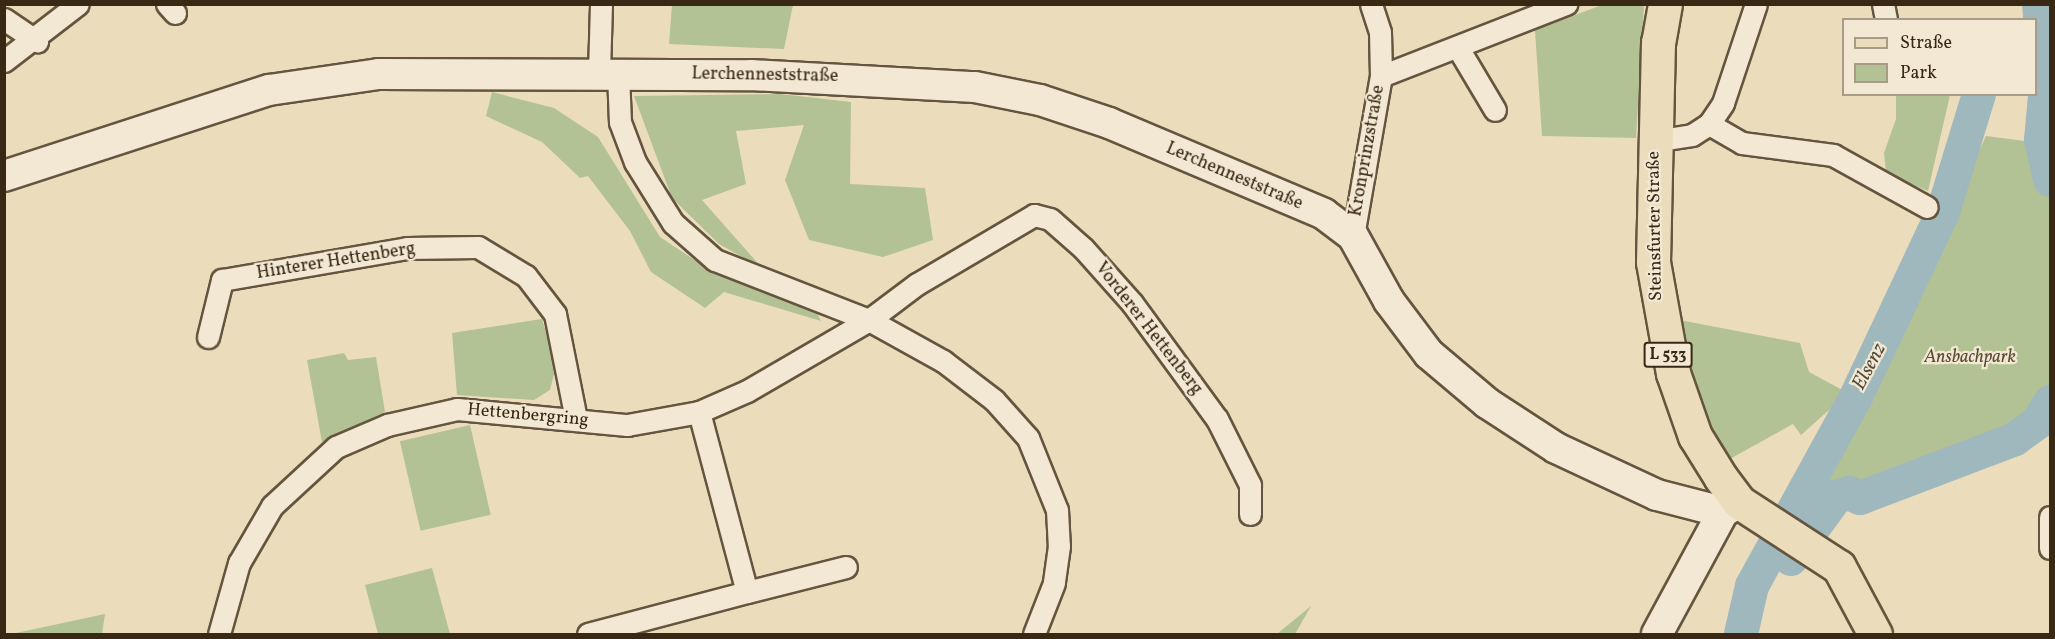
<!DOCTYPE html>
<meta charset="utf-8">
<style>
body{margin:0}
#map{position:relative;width:2055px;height:639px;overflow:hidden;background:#ebdcbc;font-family:Vollkorn,serif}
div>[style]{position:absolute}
.green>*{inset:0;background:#b3c294;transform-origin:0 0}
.river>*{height:34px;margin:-17px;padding:0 17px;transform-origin:17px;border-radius:17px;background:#9fb8bd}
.roads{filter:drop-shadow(2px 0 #65553e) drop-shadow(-2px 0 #65553e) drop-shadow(0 2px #65553e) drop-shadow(0 -2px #65553e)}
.street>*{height:21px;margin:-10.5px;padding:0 10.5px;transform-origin:10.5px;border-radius:10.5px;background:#f2e8d3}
.secondary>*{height:30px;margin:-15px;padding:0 15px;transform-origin:15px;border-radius:15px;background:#f2e8d3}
.primary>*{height:33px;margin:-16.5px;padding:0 16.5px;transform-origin:16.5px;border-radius:16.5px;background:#ebdcbc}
span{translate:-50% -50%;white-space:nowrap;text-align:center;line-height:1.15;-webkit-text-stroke:4.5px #f2e8d3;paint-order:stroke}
.shield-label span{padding:2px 4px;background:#f2e8d3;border:2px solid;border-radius:4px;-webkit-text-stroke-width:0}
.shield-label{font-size:16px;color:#382814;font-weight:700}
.street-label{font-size:18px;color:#382814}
.park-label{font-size:18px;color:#574e34;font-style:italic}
.water-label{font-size:20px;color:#524c3e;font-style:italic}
.frame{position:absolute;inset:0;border:6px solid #382814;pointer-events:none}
.legend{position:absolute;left:1842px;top:18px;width:195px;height:78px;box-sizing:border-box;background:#f2e8d3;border:2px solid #a89b87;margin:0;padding:8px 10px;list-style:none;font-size:18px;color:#382814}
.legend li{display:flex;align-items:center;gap:12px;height:30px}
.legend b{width:30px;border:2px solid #a89b87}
</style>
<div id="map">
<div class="green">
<i style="clip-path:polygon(672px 5px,672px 4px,793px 5px,784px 49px,669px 44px)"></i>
<i style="clip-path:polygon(1602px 5px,1644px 5px,1636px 138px,1542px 136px,1535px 30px)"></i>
<i style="clip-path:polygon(492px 92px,554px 108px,598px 137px,660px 237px,705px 267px,816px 311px,821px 321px,724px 292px,705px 308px,651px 272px,630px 231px,588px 176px,580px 178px,542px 142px,486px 116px)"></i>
<i style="clip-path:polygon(780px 94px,851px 102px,850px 184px,925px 188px,933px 240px,883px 257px,809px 240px,785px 180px,804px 125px,736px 131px,746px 184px,702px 200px,762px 268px,719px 244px,672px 198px,634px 96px)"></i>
<i style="clip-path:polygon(1896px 95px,1950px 95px,1928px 191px,1886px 173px,1884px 153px,1896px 119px)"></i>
<i style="clip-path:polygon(1986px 136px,2033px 142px,2050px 194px,2049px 395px,2032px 421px,1828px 495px,1810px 494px,1868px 389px)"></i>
<i style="clip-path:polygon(1669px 318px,1800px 343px,1809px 372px,1848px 393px,1801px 435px,1793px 424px,1728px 460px,1723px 450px,1718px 452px)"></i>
<i style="clip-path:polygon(542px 319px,556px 366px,550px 390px,534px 400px,457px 395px,452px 333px)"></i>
<i style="clip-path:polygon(344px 353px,348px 360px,376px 357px,385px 412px,322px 442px,307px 360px)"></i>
<i style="left:470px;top:425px;width:92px;height:72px;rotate:77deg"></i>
<i style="clip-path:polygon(432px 568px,450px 634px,378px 634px,365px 585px)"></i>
<i style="clip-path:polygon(1311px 606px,1295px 634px,1277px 634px)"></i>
<i style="clip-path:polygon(105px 614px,102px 634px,11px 634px)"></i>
</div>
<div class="river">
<i style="left:2039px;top:4px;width:81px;rotate:85.1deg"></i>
<i style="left:2046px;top:85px;width:55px;rotate:95.2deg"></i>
<i style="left:2041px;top:140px;width:41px;rotate:77.3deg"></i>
<i style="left:1791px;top:559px;width:77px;rotate:-54deg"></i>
<i style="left:1836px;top:497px;width:14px;rotate:-17deg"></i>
<i style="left:1849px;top:493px;width:12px;rotate:24deg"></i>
<i style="left:1860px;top:498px;width:166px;rotate:-20.8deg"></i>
<i style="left:2015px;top:439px;width:27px;rotate:-36deg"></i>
<i style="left:2037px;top:423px;width:25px;rotate:-58deg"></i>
<i style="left:1741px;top:634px;width:49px;rotate:-77.1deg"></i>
<i style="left:1752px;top:586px;width:213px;rotate:-61.2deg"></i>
<i style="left:1855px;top:399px;width:207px;rotate:-64.8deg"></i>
<i style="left:1943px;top:212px;width:123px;rotate:-73deg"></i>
</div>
<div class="roads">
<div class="street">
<i style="left:167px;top:4px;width:12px;rotate:48deg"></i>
<i style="left:1883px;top:4px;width:16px;rotate:79deg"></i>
<i style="left:4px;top:19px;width:40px;rotate:34deg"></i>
<i style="left:1458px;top:48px;width:72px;rotate:59.2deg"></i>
<i style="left:4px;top:61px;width:93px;rotate:-37.6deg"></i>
<i style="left:599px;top:72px;width:68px;rotate:-88.3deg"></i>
<i style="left:618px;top:73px;width:49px;rotate:87.7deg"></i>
<i style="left:620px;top:122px;width:43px;rotate:69.4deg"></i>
<i style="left:635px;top:162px;width:72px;rotate:58.1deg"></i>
<i style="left:673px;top:223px;width:56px;rotate:41.4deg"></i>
<i style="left:715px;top:260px;width:165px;rotate:21.3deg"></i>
<i style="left:869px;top:320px;width:85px;rotate:29deg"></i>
<i style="left:943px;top:361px;width:64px;rotate:37.4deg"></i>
<i style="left:994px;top:400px;width:51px;rotate:48.2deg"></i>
<i style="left:1028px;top:438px;width:78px;rotate:68.1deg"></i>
<i style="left:1057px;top:510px;width:36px;rotate:87deg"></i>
<i style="left:1059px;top:546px;width:37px;rotate:98deg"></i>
<i style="left:1054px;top:583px;width:55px;rotate:111.4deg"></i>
<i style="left:1381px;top:76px;width:199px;rotate:-21.3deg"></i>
<i style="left:1709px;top:124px;width:38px;rotate:30deg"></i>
<i style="left:1742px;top:143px;width:92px;rotate:7.5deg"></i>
<i style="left:1833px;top:155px;width:107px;rotate:29deg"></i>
<i style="left:1654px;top:141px;width:38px;rotate:-9deg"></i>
<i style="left:1692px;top:135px;width:20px;rotate:-33deg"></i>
<i style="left:1709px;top:124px;width:25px;rotate:-56deg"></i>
<i style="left:1723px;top:103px;width:104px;rotate:-71.6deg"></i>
<i style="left:1353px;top:236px;width:162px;rotate:-80.1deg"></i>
<i style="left:1381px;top:76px;width:44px;rotate:-91.3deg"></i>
<i style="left:1380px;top:32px;width:29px;rotate:-108deg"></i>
<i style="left:208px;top:337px;width:59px;rotate:-76.2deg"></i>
<i style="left:222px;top:280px;width:188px;rotate:-9.8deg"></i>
<i style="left:407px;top:248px;width:71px;rotate:-0.8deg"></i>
<i style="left:478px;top:247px;width:56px;rotate:31.1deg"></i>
<i style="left:526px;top:276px;width:48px;rotate:52.7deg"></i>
<i style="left:555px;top:314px;width:107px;rotate:78.7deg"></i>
<i style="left:699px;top:412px;width:186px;rotate:75.1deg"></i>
<i style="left:747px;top:592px;width:102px;rotate:-14.2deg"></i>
<i style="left:2050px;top:517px;width:31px;rotate:90deg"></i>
<i style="left:219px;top:634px;width:74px;rotate:-74.3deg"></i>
<i style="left:239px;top:563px;width:66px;rotate:-59.9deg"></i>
<i style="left:272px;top:506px;width:87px;rotate:-42.7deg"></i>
<i style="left:336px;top:447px;width:56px;rotate:-23.3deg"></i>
<i style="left:387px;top:425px;width:72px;rotate:-12.9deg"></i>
<i style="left:457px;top:409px;width:171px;rotate:5.4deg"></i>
<i style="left:627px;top:425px;width:73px;rotate:-10.2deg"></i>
<i style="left:699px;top:412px;width:52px;rotate:-23.6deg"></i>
<i style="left:747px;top:391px;width:141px;rotate:-30.2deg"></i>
<i style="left:869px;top:320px;width:60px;rotate:-36.9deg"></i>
<i style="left:917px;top:284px;width:136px;rotate:-30.5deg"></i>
<i style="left:1034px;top:215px;width:16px;rotate:14deg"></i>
<i style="left:1050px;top:219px;width:44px;rotate:41.3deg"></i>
<i style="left:1083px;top:248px;width:74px;rotate:48.3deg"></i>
<i style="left:1132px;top:303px;width:144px;rotate:53.8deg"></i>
<i style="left:1217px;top:419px;width:74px;rotate:63.4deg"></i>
<i style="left:1250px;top:485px;width:29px;rotate:90deg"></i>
<i style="left:588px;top:634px;width:164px;rotate:-14.8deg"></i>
</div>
<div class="secondary">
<i style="left:4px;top:176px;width:279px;rotate:-18deg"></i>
<i style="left:269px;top:90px;width:111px;rotate:-8.3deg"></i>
<i style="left:379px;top:74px;width:372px;rotate:0.2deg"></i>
<i style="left:751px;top:75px;width:224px;rotate:3.1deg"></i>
<i style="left:975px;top:87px;width:66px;rotate:11.3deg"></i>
<i style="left:1040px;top:100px;width:73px;rotate:18.4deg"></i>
<i style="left:1109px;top:123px;width:233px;rotate:22.9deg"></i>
<i style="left:1324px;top:214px;width:36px;rotate:37deg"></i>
<i style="left:1353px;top:236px;width:74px;rotate:61deg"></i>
<i style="left:1389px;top:301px;width:66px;rotate:53deg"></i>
<i style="left:1429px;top:354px;width:76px;rotate:40.2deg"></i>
<i style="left:1487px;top:403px;width:82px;rotate:33.1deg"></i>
<i style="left:1556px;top:448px;width:111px;rotate:25deg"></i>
<i style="left:1657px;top:495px;width:68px;rotate:14.4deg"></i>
<i style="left:1723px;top:512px;width:19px;rotate:-32deg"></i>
<i style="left:1657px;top:634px;width:139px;rotate:-61.6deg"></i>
</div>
<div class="primary">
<i style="left:1665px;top:4px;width:39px;rotate:100deg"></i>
<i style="left:1658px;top:42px;width:220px;rotate:91.3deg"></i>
<i style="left:1653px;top:262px;width:113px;rotate:79.8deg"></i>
<i style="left:1673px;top:373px;width:67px;rotate:70.8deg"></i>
<i style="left:1695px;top:436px;width:49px;rotate:58.2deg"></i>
<i style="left:1721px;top:478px;width:30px;rotate:53deg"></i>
<i style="left:1739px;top:502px;width:119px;rotate:33deg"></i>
<i style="left:1839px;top:567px;width:76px;rotate:61.8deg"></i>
</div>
</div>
<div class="shield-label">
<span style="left:1668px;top:355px">L 533</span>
</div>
<div class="street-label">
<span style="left:765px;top:76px;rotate:1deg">Lerchenneststraße</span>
<span style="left:1368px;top:151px;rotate:-80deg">Kronprinzstraße</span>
<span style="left:1234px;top:177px;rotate:23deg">Lerchenneststraße</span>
<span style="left:1656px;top:226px;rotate:-91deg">Steinsfurter Straße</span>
<span style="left:336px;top:262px;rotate:-9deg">Hinterer Hettenberg</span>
<span style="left:1148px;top:329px;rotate:52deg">Vorderer Hettenberg</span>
<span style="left:528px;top:416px;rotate:5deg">Hettenbergring</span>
</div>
<div class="park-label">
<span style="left:1970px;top:358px">Ansbachpark</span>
</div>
<div class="water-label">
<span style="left:1870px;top:367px;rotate:-62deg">Elsenz</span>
</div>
<div class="frame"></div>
<ul class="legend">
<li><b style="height:8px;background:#ebdcbc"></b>Straße</li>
<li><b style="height:16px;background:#b3c294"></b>Park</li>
</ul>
</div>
